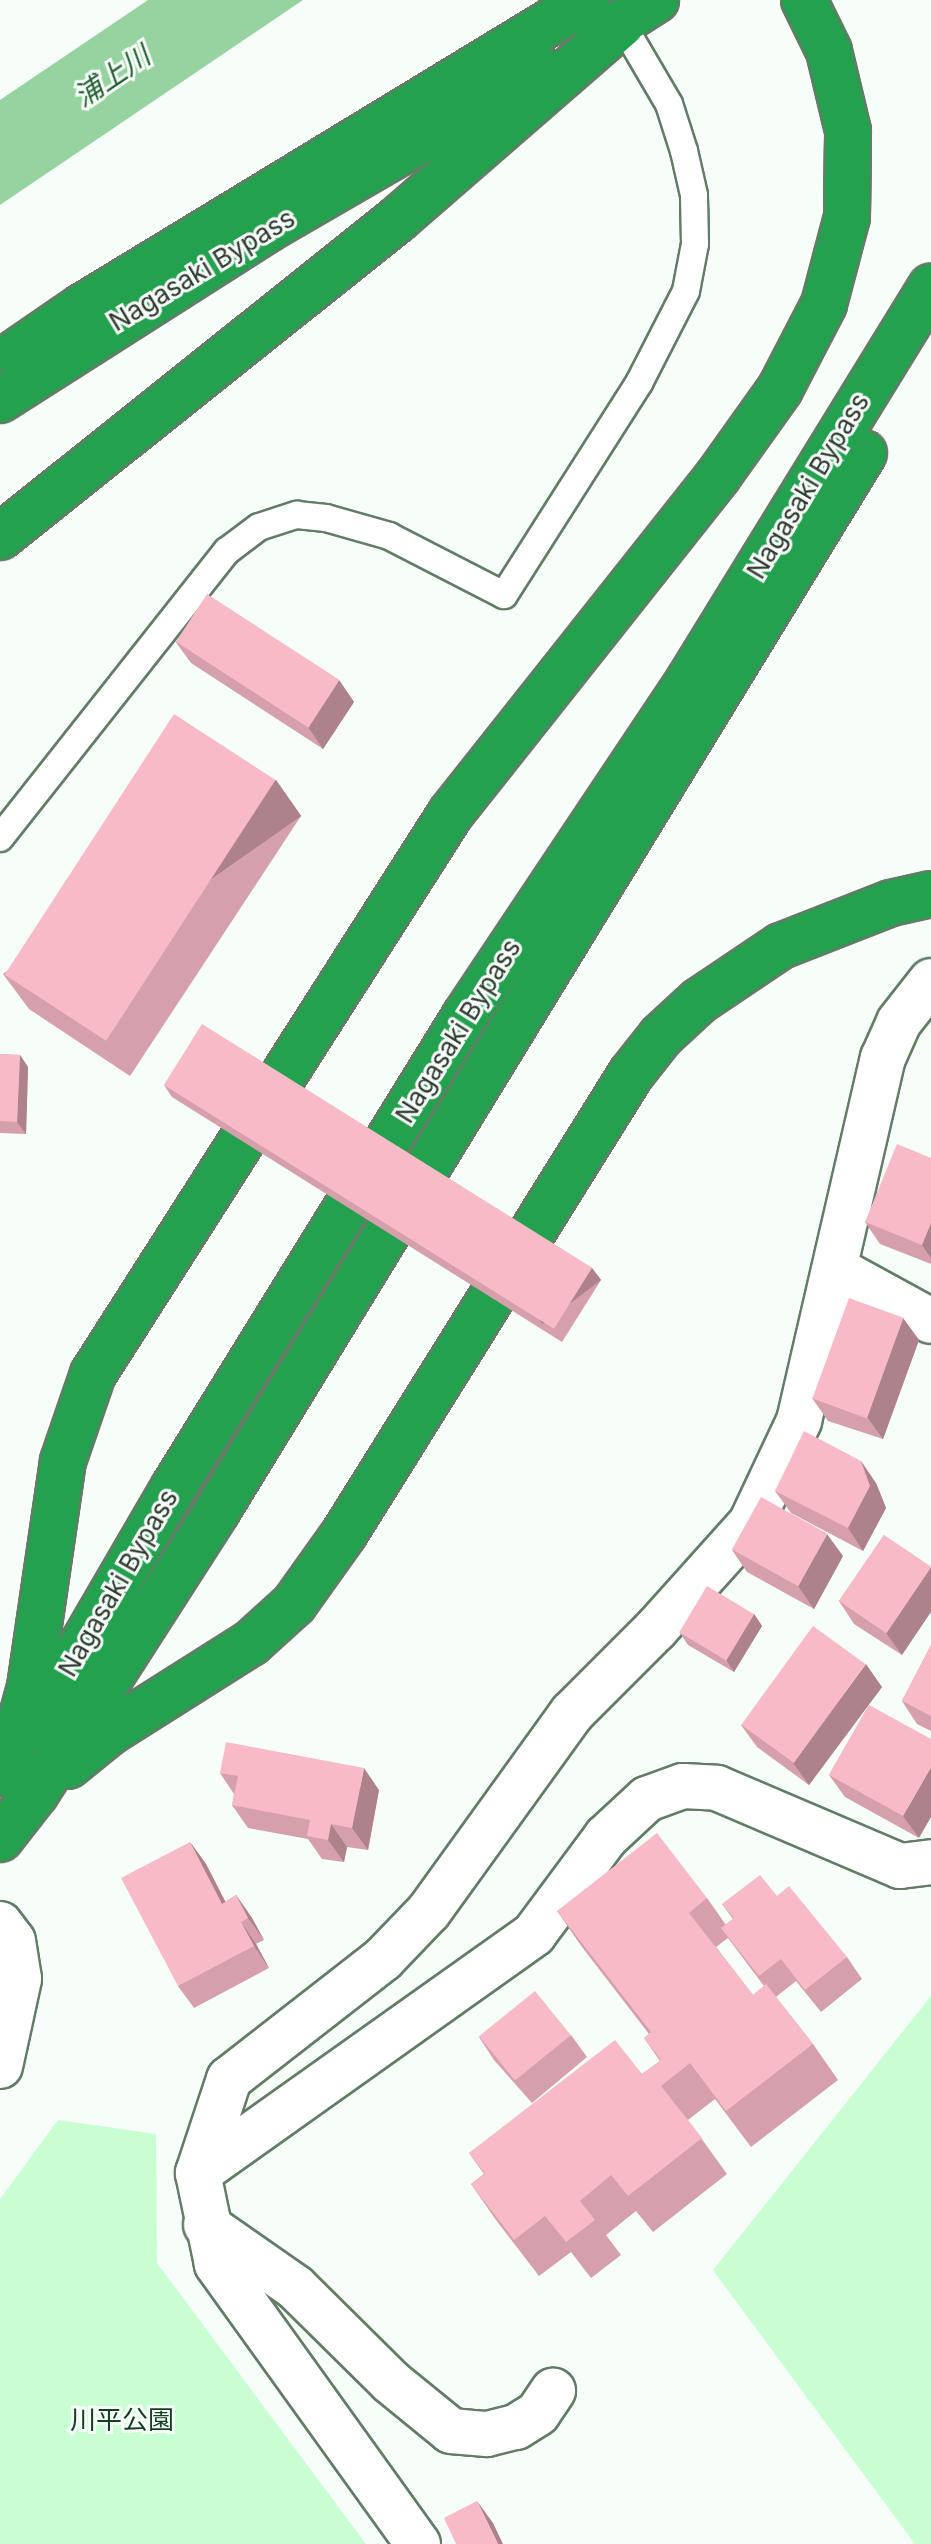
<!DOCTYPE html>
<meta charset="utf-8">
<style>
body{margin:0}
#map{position:relative;width:931px;height:2544px;overflow:hidden;background:#f7fdf8;font-family:Inter,"Noto Sans JP",sans-serif}
div>[style]{position:absolute}
.green>*{inset:0;background:#c9fed2}
.water>*{inset:0;background:#96d3a1}
.roads{filter:drop-shadow(2px 0 #627c66) drop-shadow(-2px 0 #627c66) drop-shadow(0 2px #627c66) drop-shadow(0 -2px #627c66)}
.service>*{height:26px;margin:-13px;padding:0 13px;transform-origin:13px;border-radius:13px;background:#fff}
.minor>*{height:44px;margin:-22px;padding:0 22px;transform-origin:22px;border-radius:22px;background:#fff}
.motorway>*{height:44px;margin:-22px;padding:0 22px;transform-origin:22px;border-radius:22px;background:#23a14f}
.wall>*{inset:0;background:#d5a0ab}
.shaded-wall>*{inset:0;background:#ae828b;transform-origin:0 0}
.building>*{inset:0;background:#f8bac7;transform-origin:0 0}
span{translate:-50% -50%;white-space:nowrap;text-align:center;line-height:1.15;-webkit-text-stroke:6px #f7fdf8;paint-order:stroke}
.street-label{font-size:26px;color:#2e3a30}
.park-label{font-size:26px;color:#113e1e}
.water-label{font-size:28px;color:#1f5f32;font-style:italic}
</style>
<div id="map">
<div class="green">
<i style="clip-path:polygon(931px 1996px,931px 2544px,915px 2544px,713px 2270px)"></i>
<i style="clip-path:polygon(58px 2120px,156px 2134px,157px 2263px,366px 2544px,0 2544px,0 2199px)"></i>
</div>
<div class="water">
<i style="clip-path:polygon(148px 0,303px 0,0 205px,0 100px)"></i>
</div>
<div class="roads">
<div class="service">
<i style="left:0;top:838px;width:366px;rotate:-51.7deg"></i>
<i style="left:227px;top:551px;width:40px;rotate:-37deg"></i>
<i style="left:259px;top:527px;width:40px;rotate:-18deg"></i>
<i style="left:297px;top:515px;width:29px;rotate:6deg"></i>
<i style="left:326px;top:518px;width:66px;rotate:15.9deg"></i>
<i style="left:389px;top:536px;width:129px;rotate:27.2deg"></i>
<i style="left:504px;top:595px;width:251px;rotate:-57.5deg"></i>
<i style="left:639px;top:383px;width:103px;rotate:-62.9deg"></i>
<i style="left:686px;top:291px;width:48px;rotate:-79.2deg"></i>
<i style="left:695px;top:244px;width:49px;rotate:-91.2deg"></i>
<i style="left:694px;top:195px;width:45px;rotate:-102.8deg"></i>
<i style="left:684px;top:151px;width:49px;rotate:-107.7deg"></i>
<i style="left:669px;top:104px;width:93px;rotate:-120.4deg"></i>
</div>
<div class="minor">
<i style="left:836px;top:1269px;width:108px;rotate:28.7deg"></i>
<i style="left:0;top:1924px;width:21px;rotate:53deg"></i>
<i style="left:13px;top:1941px;width:38px;rotate:81deg"></i>
<i style="left:19px;top:1979px;width:89px;rotate:102.3deg"></i>
<i style="left:198px;top:2173px;width:412px;rotate:-35.4deg"></i>
<i style="left:534px;top:1934px;width:121px;rotate:-53.4deg"></i>
<i style="left:606px;top:1837px;width:56px;rotate:-42.8deg"></i>
<i style="left:647px;top:1799px;width:38px;rotate:-20deg"></i>
<i style="left:683px;top:1786px;width:34px;rotate:3deg"></i>
<i style="left:717px;top:1788px;width:199px;rotate:23.1deg"></i>
<i style="left:900px;top:1866px;width:31px;rotate:-7deg"></i>
<i style="left:206px;top:2225px;width:108px;rotate:34.9deg"></i>
<i style="left:295px;top:2287px;width:135px;rotate:44.7deg"></i>
<i style="left:391px;top:2382px;width:77px;rotate:39.2deg"></i>
<i style="left:451px;top:2431px;width:36px;rotate:5deg"></i>
<i style="left:487px;top:2434px;width:30px;rotate:-14deg"></i>
<i style="left:516px;top:2427px;width:26px;rotate:-32deg"></i>
<i style="left:538px;top:2413px;width:27px;rotate:-56deg"></i>
<i style="left:418px;top:2544px;width:345px;rotate:-125.7deg"></i>
<i style="left:217px;top:2264px;width:93px;rotate:-101.8deg"></i>
<i style="left:198px;top:2173px;width:99px;rotate:-71.7deg"></i>
<i style="left:229px;top:2079px;width:195px;rotate:-37.9deg"></i>
<i style="left:383px;top:1959px;width:66px;rotate:-46.2deg"></i>
<i style="left:429px;top:1911px;width:244px;rotate:-54.2deg"></i>
<i style="left:572px;top:1713px;width:119px;rotate:-45deg"></i>
<i style="left:656px;top:1629px;width:142px;rotate:-48.1deg"></i>
<i style="left:751px;top:1523px;width:113px;rotate:-64.8deg"></i>
<i style="left:799px;top:1421px;width:373px;rotate:-77deg"></i>
<i style="left:883px;top:1058px;width:39px;rotate:-66deg"></i>
<i style="left:899px;top:1022px;width:52px;rotate:-52deg"></i>
</div>
<div class="motorway">
<i style="left:598px;top:37px;width:69px;rotate:-32.5deg"></i>
<i style="left:15px;top:353px;width:81px;rotate:-34.5deg"></i>
<i style="left:82px;top:307px;width:591px;rotate:-31.3deg"></i>
<i style="left:0;top:400px;width:318px;rotate:-32.5deg"></i>
<i style="left:268px;top:229px;width:317px;rotate:-30.1deg"></i>
<i style="left:0;top:537px;width:509px;rotate:-38.62deg"></i>
<i style="left:398px;top:219px;width:297px;rotate:-41deg"></i>
<i style="left:33px;top:1729px;width:280px;rotate:-59.8deg"></i>
<i style="left:174px;top:1487px;width:554px;rotate:-58.29deg"></i>
<i style="left:465px;top:1016px;width:404px;rotate:-56.3deg"></i>
<i style="left:689px;top:680px;width:462px;rotate:-58.4deg"></i>
<i style="left:68px;top:1766px;width:54px;rotate:-39deg"></i>
<i style="left:110px;top:1732px;width:167px;rotate:-32.3deg"></i>
<i style="left:251px;top:1643px;width:58px;rotate:-42.2deg"></i>
<i style="left:294px;top:1604px;width:86px;rotate:-54.5deg"></i>
<i style="left:344px;top:1534px;width:542px;rotate:-58.04deg"></i>
<i style="left:631px;top:1074px;width:48px;rotate:-51.7deg"></i>
<i style="left:661px;top:1036px;width:52px;rotate:-42.6deg"></i>
<i style="left:699px;top:1001px;width:99px;rotate:-33.9deg"></i>
<i style="left:781px;top:946px;width:118px;rotate:-21.4deg"></i>
<i style="left:891px;top:903px;width:41px;rotate:-12.7deg"></i>
<i style="left:6px;top:1774px;width:90px;rotate:-74.6deg"></i>
<i style="left:30px;top:1687px;width:228px;rotate:-81.7deg"></i>
<i style="left:63px;top:1461px;width:92px;rotate:-71deg"></i>
<i style="left:93px;top:1374px;width:665px;rotate:-57.46deg"></i>
<i style="left:451px;top:813px;width:430px;rotate:-51.6deg"></i>
<i style="left:718px;top:476px;width:107px;rotate:-54.5deg"></i>
<i style="left:780px;top:389px;width:96px;rotate:-62.6deg"></i>
<i style="left:824px;top:304px;width:90px;rotate:-75.2deg"></i>
<i style="left:847px;top:217px;width:86px;rotate:-89.3deg"></i>
<i style="left:848px;top:131px;width:82px;rotate:-103.4deg"></i>
<i style="left:829px;top:51px;width:57px;rotate:-116.1deg"></i>
<i style="left:0;top:1839px;width:58px;rotate:-52deg"></i>
<i style="left:36px;top:1793px;width:335px;rotate:-57.3deg"></i>
<i style="left:217px;top:1511px;width:1240px;rotate:-58.55deg"></i>
</div>
</div>
<div class="wall">
<i style="clip-path:polygon(175px 641px,339px 680px,354px 702px,323px 749px,191px 663px)"></i>
<i style="clip-path:polygon(276px 780px,301px 816px,130px 1076px,29px 1009px,3px 974px)"></i>
<i style="clip-path:polygon(0 1054px,20px 1055px,28px 1067px,26px 1134px,0 1133px)"></i>
<i style="clip-path:polygon(164px 1085px,592px 1268px,601px 1280px,562px 1342px,172px 1097px)"></i>
<i style="clip-path:polygon(931px 1158px,931px 1264px,880px 1244px,865px 1222px)"></i>
<i style="clip-path:polygon(903px 1318px,919px 1340px,883px 1439px,828px 1421px,812px 1398px)"></i>
<i style="clip-path:polygon(876px 1483px,886px 1508px,863px 1551px,791px 1513px,775px 1491px)"></i>
<i style="clip-path:polygon(884px 1535px,902px 1655px,854px 1624px,839px 1601px)"></i>
<i style="clip-path:polygon(732px 1550px,843px 1556px,814px 1609px,747px 1572px)"></i>
<i style="clip-path:polygon(754px 1614px,762px 1626px,734px 1672px,688px 1645px,680px 1633px)"></i>
<i style="clip-path:polygon(931px 1645px,931px 1731px,917px 1724px,902px 1701px)"></i>
<i style="clip-path:polygon(882px 1687px,809px 1785px,757px 1747px,741px 1725px)"></i>
<i style="clip-path:polygon(869px 1705px,919px 1838px,845px 1797px,829px 1775px)"></i>
<i style="clip-path:polygon(220px 1773px,379px 1790px,368px 1850px,347px 1847px,344px 1862px,322px 1859px,308px 1839px,248px 1828px,232px 1805px,234px 1794px)"></i>
<i style="clip-path:polygon(190px 1842px,206px 1864px,225px 1902px,236px 1895px,252px 1918px,264px 1940px,256px 1944px,269px 1968px,194px 2008px,178px 1986px)"></i>
<i style="clip-path:polygon(evenodd,777px 1896px,847px 1957px,862px 1979px,821px 2012px,796px 1981px,776px 1997px,813px 2044px,838px 2080px,751px 2147px,715px 2099px,688px 2120px,727px 2174px,653px 2232px,636px 2211px,606px 2235px,621px 2255px,591px 2278px,571px 2252px,539px 2276px,496px 2220px,471px 2184px,484px 2174px,469px 2153px,642px 2074px,660px 2061px,644px 2038px,649px 2034px,582px 1947px,557px 1911px,707px 1898px,726px 1925px,733px 1919px,722px 1904px,777px 1896px,728px 1938px,764px 1986px,753px 1995px,716px 1947px,728px 1938px)"></i>
<i style="clip-path:polygon(571px 2035px,587px 2057px,532px 2103px,494px 2060px,479px 2037px)"></i>
</div>
<div class="shaded-wall">
<i style="clip-path:polygon(339px 680px,354px 702px,323px 749px,308px 727px)"></i>
<i style="left:276px;top:780px;width:44px;height:311px;rotate:55deg"></i>
<i style="clip-path:polygon(20px 1055px,28px 1067px,26px 1134px,17px 1122px)"></i>
<i style="clip-path:polygon(931px 1223px,931px 1258px,922px 1245px)"></i>
<i style="left:592px;top:1268px;width:15px;height:73px;rotate:53deg"></i>
<i style="clip-path:polygon(903px 1318px,919px 1340px,883px 1439px,867px 1417px)"></i>
<i style="clip-path:polygon(861px 1461px,876px 1483px,886px 1508px,863px 1551px,848px 1528px)"></i>
<i style="clip-path:polygon(827px 1534px,843px 1556px,814px 1609px,798px 1586px)"></i>
<i style="clip-path:polygon(931px 1567px,931px 1612px,902px 1655px,886px 1633px)"></i>
<i style="clip-path:polygon(754px 1614px,762px 1626px,734px 1672px,726px 1660px)"></i>
<i style="clip-path:polygon(866px 1664px,882px 1687px,809px 1785px,793px 1763px)"></i>
<i style="clip-path:polygon(931px 1767px,931px 1817px,919px 1838px,903px 1816px)"></i>
<i style="clip-path:polygon(364px 1768px,379px 1790px,368px 1850px,352px 1828px)"></i>
<i style="clip-path:polygon(331px 1824px,347px 1847px,344px 1862px,328px 1840px)"></i>
<i style="clip-path:polygon(190px 1842px,206px 1864px,238px 1926px,222px 1904px)"></i>
<i style="clip-path:polygon(236px 1895px,252px 1918px,264px 1940px,248px 1918px)"></i>
<i style="clip-path:polygon(241px 1922px,256px 1944px,269px 1968px,254px 1946px)"></i>
<i style="clip-path:polygon(477px 2501px,493px 2523px,503px 2544px,498px 2544px)"></i>
</div>
<div class="building">
<i style="left:207px;top:594px;width:158px;height:57px;rotate:33deg"></i>
<i style="left:174px;top:714px;width:121px;height:311px;rotate:33deg"></i>
<i style="left:202px;top:1024px;width:460px;height:72px;rotate:32deg"></i>
<i style="clip-path:polygon(0 1054px,20px 1055px,17px 1122px,0 1121px)"></i>
<i style="clip-path:polygon(897px 1144px,931px 1158px,931px 1223px,922px 1245px,865px 1222px)"></i>
<i style="left:849px;top:1298px;width:58px;height:107px;rotate:20deg"></i>
<i style="clip-path:polygon(804px 1431px,861px 1461px,870px 1486px,848px 1528px,775px 1491px)"></i>
<i style="left:761px;top:1497px;width:76px;height:60px;rotate:29deg"></i>
<i style="left:884px;top:1535px;width:57px;height:80px;rotate:34deg"></i>
<i style="left:707px;top:1586px;width:55px;height:54px;rotate:31deg"></i>
<i style="left:813px;top:1626px;width:65px;height:122px;rotate:36deg"></i>
<i style="clip-path:polygon(931px 1645px,931px 1716px,902px 1701px)"></i>
<i style="clip-path:polygon(869px 1705px,931px 1739px,931px 1767px,903px 1816px,829px 1775px)"></i>
<i style="clip-path:polygon(226px 1742px,364px 1768px,352px 1828px,331px 1824px,328px 1840px,307px 1836px,310px 1820px,232px 1805px,238px 1776px,220px 1773px)"></i>
<i style="clip-path:polygon(657px 1833px,707px 1898px,689px 1913px,753px 1995px,766px 1984px,813px 2044px,726px 2111px,690px 2063px,661px 2086px,702px 2138px,628px 2196px,611px 2175px,580px 2201px,595px 2220px,566px 2242px,545px 2216px,514px 2240px,471px 2184px,485px 2174px,469px 2153px,615px 2040px,642px 2074px,661px 2060px,644px 2038px,651px 2032px,557px 1911px)"></i>
<i style="clip-path:polygon(190px 1842px,222px 1904px,236px 1895px,248px 1918px,241px 1922px,254px 1946px,178px 1986px,121px 1878px)"></i>
<i style="clip-path:polygon(760px 1875px,777px 1896px,789px 1886px,847px 1957px,805px 1990px,781px 1959px,759px 1976px,721px 1928px,734px 1918px,722px 1904px)"></i>
<i style="left:535px;top:1991px;width:57px;height:72px;rotate:51deg"></i>
<i style="clip-path:polygon(477px 2501px,498px 2544px,456px 2544px,444px 2518px)"></i>
</div>
<div class="street-label">
<span style="left:202px;top:270px;rotate:-31deg">Nagasaki Bypass</span>
<span style="left:808px;top:486px;rotate:-59deg">Nagasaki Bypass</span>
<span style="left:458px;top:1031px;rotate:-58deg">Nagasaki Bypass</span>
<span style="left:118px;top:1583px;rotate:-60deg">Nagasaki Bypass</span>
</div>
<div class="park-label">
<span style="left:122px;top:2420px">川平公園</span>
</div>
<div class="water-label">
<span style="left:112px;top:76px;rotate:-34deg">浦上川</span>
</div>
</div>
